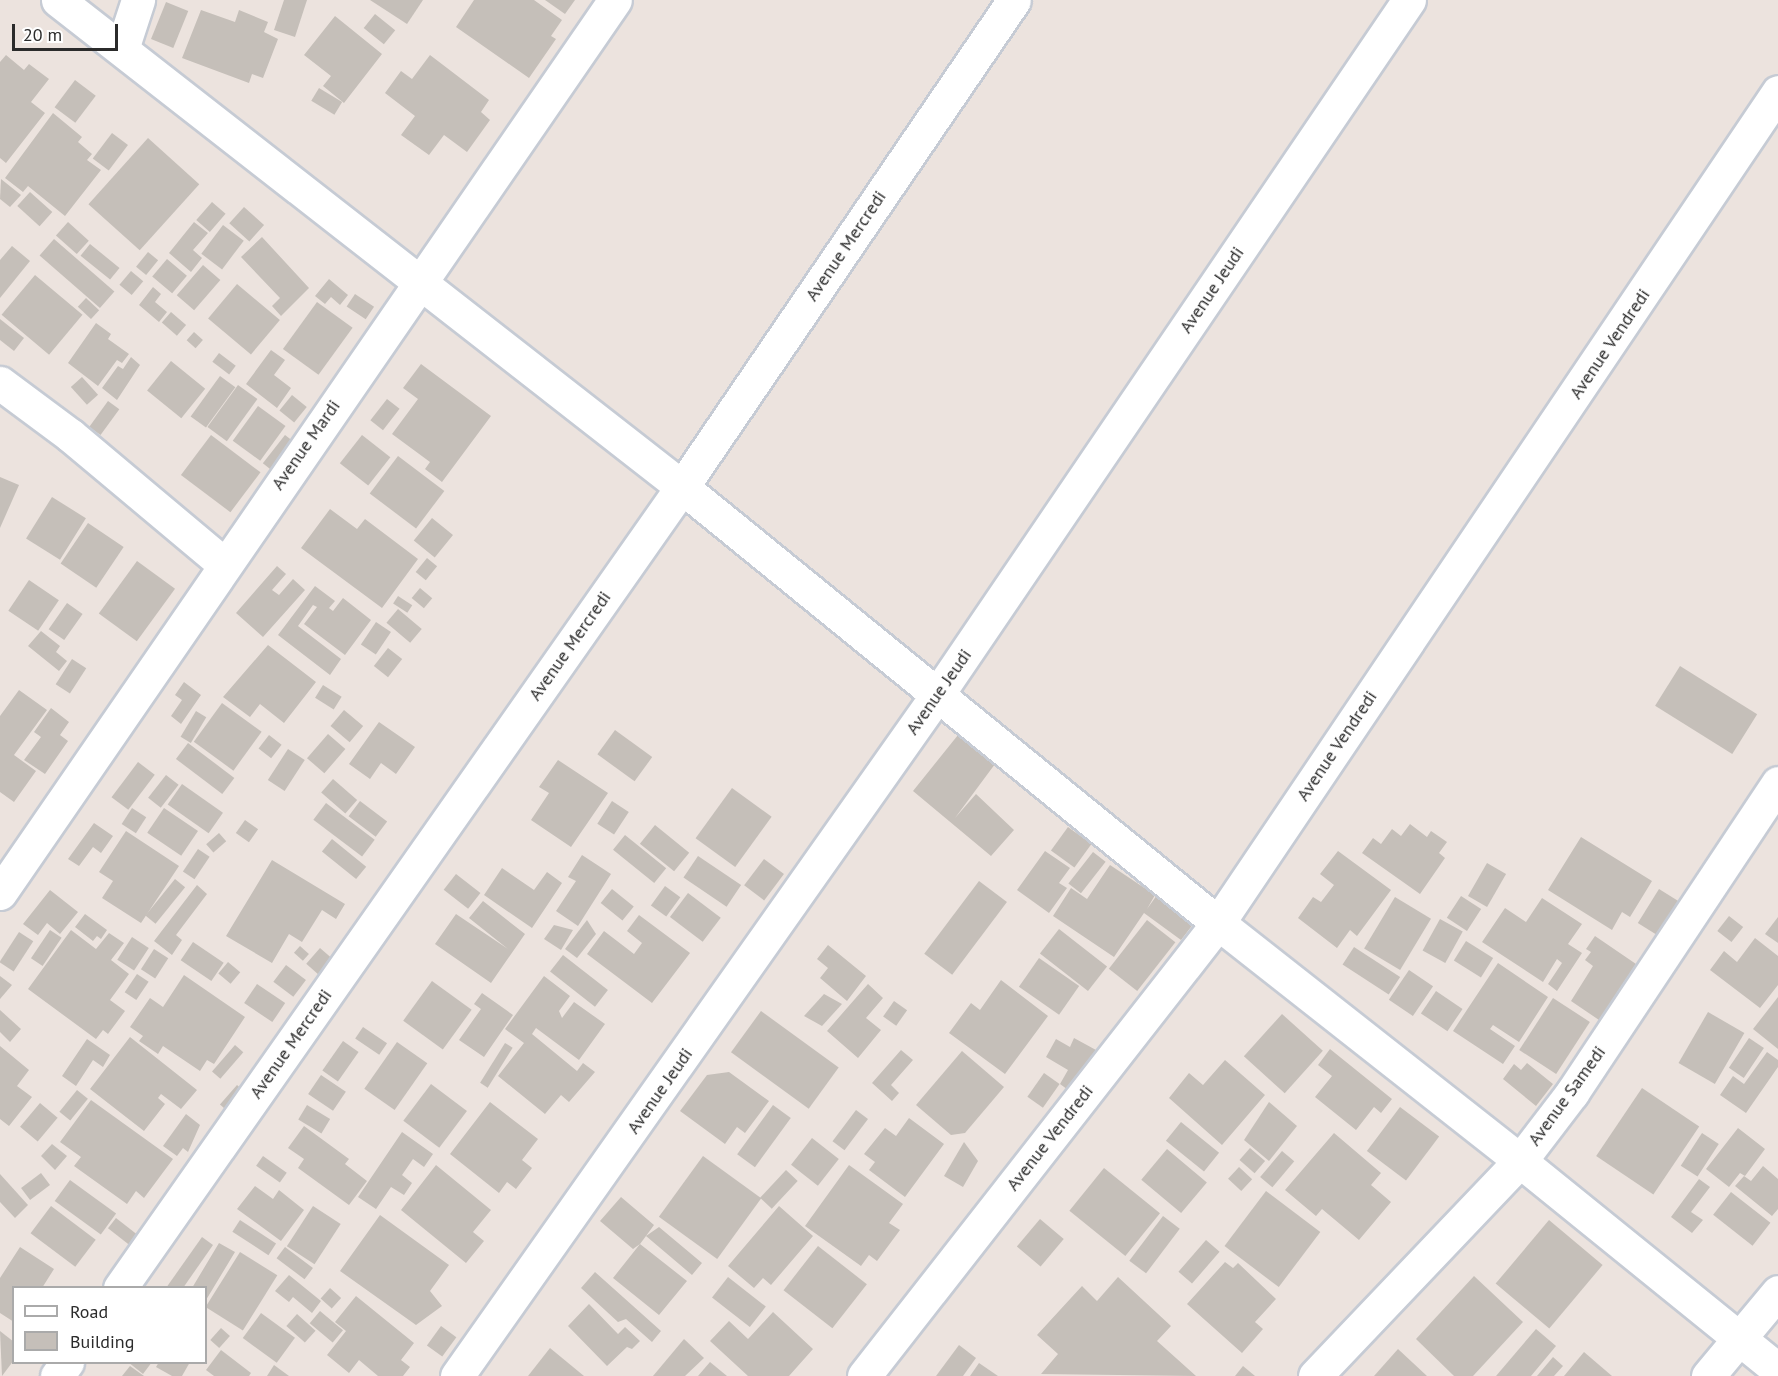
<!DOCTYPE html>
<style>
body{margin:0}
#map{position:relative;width:1778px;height:1376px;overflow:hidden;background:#ece3de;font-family:"PT Sans",sans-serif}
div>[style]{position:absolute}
.building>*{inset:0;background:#c5bfb9;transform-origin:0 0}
.roads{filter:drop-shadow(2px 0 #c6cbd4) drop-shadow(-2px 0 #c6cbd4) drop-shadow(0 2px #c6cbd4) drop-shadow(0 -2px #c6cbd4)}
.street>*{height:33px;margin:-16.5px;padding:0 16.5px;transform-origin:16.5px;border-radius:16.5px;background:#fff}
span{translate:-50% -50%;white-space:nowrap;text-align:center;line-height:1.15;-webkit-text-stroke:6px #fff;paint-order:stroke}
.street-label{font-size:18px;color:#2b2b2b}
.legend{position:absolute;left:12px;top:1286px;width:195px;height:78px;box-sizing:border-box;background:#fff;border:2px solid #aaa;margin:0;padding:8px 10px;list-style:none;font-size:18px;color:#2b2b2b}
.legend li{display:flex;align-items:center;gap:12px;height:30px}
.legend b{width:30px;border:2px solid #aaa}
.scale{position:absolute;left:12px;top:24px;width:106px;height:27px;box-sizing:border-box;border:3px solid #2b2b2b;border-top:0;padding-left:8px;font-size:18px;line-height:21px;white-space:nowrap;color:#2b2b2b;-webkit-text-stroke:4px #fff;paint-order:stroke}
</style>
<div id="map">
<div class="building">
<i style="clip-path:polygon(284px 0,307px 0,295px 37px,274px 30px)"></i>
<i style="clip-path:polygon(370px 0,423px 0,407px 24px)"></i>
<i style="clip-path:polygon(474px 0,534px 0,562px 20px,551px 36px,556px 39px,529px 78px,456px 27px)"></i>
<i style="clip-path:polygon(545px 0,575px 0,565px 14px)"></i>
<i style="left:166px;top:2px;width:24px;height:40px;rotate:22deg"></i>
<i style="clip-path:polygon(201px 10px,235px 22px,239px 10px,268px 22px,264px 32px,278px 39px,263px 78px,252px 74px,249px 83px,182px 58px)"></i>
<i style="left:375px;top:14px;width:26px;height:18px;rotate:39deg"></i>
<i style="clip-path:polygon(335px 16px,382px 54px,344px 103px,323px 86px,331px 76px,304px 55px)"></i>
<i style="clip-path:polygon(6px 55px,24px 70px,29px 64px,49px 79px,31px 102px,45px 113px,6px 163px,0 158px,0 62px)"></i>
<i style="clip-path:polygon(430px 55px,489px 100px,481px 112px,490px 120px,467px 152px,444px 135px,429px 155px,401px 135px,415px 116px,385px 93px,401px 71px,412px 79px)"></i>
<i style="left:75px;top:80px;width:26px;height:34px;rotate:37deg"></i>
<i style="left:319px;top:88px;width:27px;height:15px;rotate:31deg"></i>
<i style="clip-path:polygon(53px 113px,82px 137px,78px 142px,92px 154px,87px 160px,101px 170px,65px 216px,28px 186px,23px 192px,5px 178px)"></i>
<i style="left:112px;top:133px;width:20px;height:32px;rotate:37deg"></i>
<i style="left:148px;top:138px;width:69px;height:89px;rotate:42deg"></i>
<i style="clip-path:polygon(1px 179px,21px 195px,10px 207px,0 199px)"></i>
<i style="left:30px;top:192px;width:30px;height:19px;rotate:42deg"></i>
<i style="left:212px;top:202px;width:18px;height:24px;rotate:41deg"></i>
<i style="left:244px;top:207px;width:27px;height:22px;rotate:42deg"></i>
<i style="left:68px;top:222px;width:28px;height:18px;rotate:42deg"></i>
<i style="clip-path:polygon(194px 222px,208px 233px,193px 250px,202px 258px,191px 272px,169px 253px)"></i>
<i style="left:223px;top:225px;width:26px;height:36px;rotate:37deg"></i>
<i style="clip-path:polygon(262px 237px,309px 288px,281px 316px,272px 306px,280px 298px,241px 257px)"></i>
<i style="left:54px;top:239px;width:80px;height:22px;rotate:41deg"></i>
<i style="left:90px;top:244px;width:38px;height:15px;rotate:39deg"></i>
<i style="clip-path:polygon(12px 246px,30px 261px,0 298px,0 260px)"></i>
<i style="left:148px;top:252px;width:13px;height:19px;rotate:39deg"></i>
<i style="left:167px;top:259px;width:26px;height:23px;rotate:40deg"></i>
<i style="left:203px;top:265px;width:23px;height:40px;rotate:41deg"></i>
<i style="left:131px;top:271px;width:16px;height:18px;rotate:40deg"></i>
<i style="left:35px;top:275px;width:62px;height:52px;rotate:40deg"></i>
<i style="clip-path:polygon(329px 279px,348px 295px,340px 305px,331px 297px,325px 304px,315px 296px)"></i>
<i style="left:237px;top:284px;width:56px;height:45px;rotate:40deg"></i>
<i style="clip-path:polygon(153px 287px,161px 294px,155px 302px,167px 312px,159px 322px,139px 305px)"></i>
<i style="left:355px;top:294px;width:23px;height:15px;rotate:34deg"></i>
<i style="left:86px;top:298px;width:18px;height:12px;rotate:43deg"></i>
<i style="left:317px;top:302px;width:44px;height:58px;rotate:36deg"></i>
<i style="left:171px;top:312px;width:20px;height:14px;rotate:41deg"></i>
<i style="clip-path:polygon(0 319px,24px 338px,14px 351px,0 340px)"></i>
<i style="clip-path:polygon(96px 323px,111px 334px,108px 339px,129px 354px,122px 363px,117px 360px,98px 386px,68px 363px)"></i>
<i style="left:194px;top:332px;width:12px;height:11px;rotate:42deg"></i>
<i style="clip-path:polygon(271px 350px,285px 360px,274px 375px,291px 388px,277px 408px,246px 384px)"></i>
<i style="left:219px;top:353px;width:21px;height:11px;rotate:37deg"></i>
<i style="clip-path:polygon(131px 357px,140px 365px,117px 400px,102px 388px,118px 366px,123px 369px)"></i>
<i style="left:171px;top:361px;width:44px;height:38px;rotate:39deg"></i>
<i style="clip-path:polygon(421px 364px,491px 416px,442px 482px,425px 469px,430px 462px,392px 434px,418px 399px,403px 388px)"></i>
<i style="left:220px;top:376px;width:19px;height:50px;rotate:36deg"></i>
<i style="left:82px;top:377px;width:24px;height:15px;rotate:48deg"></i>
<i style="left:238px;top:385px;width:24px;height:52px;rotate:36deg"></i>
<i style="left:292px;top:395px;width:19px;height:20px;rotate:39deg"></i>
<i style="left:387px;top:399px;width:16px;height:27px;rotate:38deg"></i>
<i style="left:108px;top:401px;width:14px;height:32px;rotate:36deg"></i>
<i style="left:258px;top:406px;width:34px;height:43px;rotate:36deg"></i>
<i style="left:211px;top:435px;width:62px;height:50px;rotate:37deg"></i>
<i style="left:285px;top:435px;width:16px;height:36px;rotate:38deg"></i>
<i style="left:362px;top:435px;width:36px;height:36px;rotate:38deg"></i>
<i style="left:398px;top:456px;width:58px;height:47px;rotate:37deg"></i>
<i style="clip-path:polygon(0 477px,19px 485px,0 528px)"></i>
<i style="left:52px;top:497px;width:40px;height:49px;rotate:32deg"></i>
<i style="clip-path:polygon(330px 509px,357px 529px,365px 519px,418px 559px,382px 608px,301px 548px)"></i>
<i style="left:432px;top:518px;width:27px;height:29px;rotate:39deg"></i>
<i style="left:88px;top:523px;width:43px;height:49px;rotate:34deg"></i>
<i style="left:427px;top:558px;width:13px;height:18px;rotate:39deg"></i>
<i style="left:137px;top:561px;width:47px;height:65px;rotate:36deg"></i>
<i style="clip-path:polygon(277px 566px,286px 574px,272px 590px,279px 595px,293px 579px,305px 590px,263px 637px,236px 613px)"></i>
<i style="left:29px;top:580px;width:36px;height:37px;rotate:34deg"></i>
<i style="clip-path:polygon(315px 586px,335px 601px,329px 608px,333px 611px,343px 598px,371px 620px,345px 655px,304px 624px,317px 607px,313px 605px,298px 626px,341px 659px,330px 675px,278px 635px)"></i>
<i style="left:420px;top:588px;width:16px;height:13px;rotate:40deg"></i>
<i style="left:398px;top:596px;width:17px;height:9px;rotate:33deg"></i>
<i style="left:67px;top:603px;width:19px;height:32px;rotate:35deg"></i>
<i style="left:398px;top:609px;width:31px;height:18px;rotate:40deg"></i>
<i style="left:376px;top:622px;width:18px;height:27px;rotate:34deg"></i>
<i style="clip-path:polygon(41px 631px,60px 646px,56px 652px,67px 661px,59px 671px,28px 646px)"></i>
<i style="clip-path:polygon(268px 645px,316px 682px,284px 723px,260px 704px,250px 717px,223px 697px)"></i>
<i style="left:388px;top:648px;width:18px;height:23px;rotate:38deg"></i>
<i style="left:72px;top:659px;width:17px;height:30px;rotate:33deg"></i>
<i style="left:1680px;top:666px;width:91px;height:47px;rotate:32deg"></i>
<i style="clip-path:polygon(184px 682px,201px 695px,181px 724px,171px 716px,182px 700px,175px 695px)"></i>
<i style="left:323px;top:685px;width:22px;height:15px;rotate:32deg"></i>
<i style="clip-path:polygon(19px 690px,47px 710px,14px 755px,36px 771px,14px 802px,0 792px,0 716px)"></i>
<i style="left:222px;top:703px;width:49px;height:48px;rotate:36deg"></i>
<i style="clip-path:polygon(51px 708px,69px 722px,60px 735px,68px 741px,45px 774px,24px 760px,41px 737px,34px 732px)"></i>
<i style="left:344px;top:710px;width:25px;height:21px;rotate:40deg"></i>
<i style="left:196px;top:711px;width:12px;height:30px;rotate:31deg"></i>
<i style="clip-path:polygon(379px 722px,415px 747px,396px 774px,381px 763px,370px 779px,349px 764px)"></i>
<i style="left:615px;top:730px;width:46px;height:30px;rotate:36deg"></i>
<i style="clip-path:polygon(962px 730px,998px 760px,955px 818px,976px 794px,1014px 830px,991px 856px,913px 791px)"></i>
<i style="left:328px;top:734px;width:23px;height:32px;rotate:41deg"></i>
<i style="left:269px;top:735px;width:16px;height:17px;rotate:38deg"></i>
<i style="left:188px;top:743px;width:58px;height:20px;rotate:37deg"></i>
<i style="left:288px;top:749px;width:20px;height:37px;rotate:33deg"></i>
<i style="clip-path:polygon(558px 760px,608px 793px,571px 847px,531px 820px,549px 793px,539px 787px)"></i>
<i style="left:138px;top:762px;width:21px;height:44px;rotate:37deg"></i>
<i style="left:166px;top:775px;width:16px;height:29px;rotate:38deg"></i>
<i style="left:333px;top:779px;width:32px;height:18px;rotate:41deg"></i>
<i style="left:182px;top:784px;width:50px;height:25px;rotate:35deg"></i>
<i style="left:732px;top:788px;width:49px;height:62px;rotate:36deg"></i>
<i style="left:360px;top:801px;width:34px;height:19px;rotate:37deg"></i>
<i style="left:612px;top:801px;width:20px;height:27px;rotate:33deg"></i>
<i style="left:326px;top:803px;width:61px;height:21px;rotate:37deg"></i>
<i style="left:132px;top:808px;width:17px;height:19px;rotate:33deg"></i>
<i style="left:164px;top:808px;width:41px;height:30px;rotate:34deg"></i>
<i style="left:245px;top:820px;width:16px;height:16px;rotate:35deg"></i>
<i style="clip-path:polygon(94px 823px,113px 836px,101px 853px,93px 847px,79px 866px,68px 859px)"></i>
<i style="clip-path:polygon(1410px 824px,1427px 837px,1431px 831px,1447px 842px,1439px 853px,1445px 858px,1420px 894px,1362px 853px,1373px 838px,1381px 844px,1392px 829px,1401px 836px)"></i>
<i style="left:655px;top:825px;width:44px;height:24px;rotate:39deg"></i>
<i style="left:1068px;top:827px;width:29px;height:29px;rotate:36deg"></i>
<i style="clip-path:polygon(126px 831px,179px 866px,141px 923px,102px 898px,113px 881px,99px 872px)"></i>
<i style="left:219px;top:833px;width:11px;height:17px;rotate:49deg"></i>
<i style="left:625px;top:835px;width:53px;height:19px;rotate:39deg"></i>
<i style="clip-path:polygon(1581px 837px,1652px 881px,1630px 917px,1622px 912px,1612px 930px,1548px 890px)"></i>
<i style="left:332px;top:839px;width:44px;height:16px;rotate:39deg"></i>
<i style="left:198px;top:849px;width:14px;height:27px;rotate:34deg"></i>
<i style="clip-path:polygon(1045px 851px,1070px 868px,1059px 883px,1067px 888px,1049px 913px,1017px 890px)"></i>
<i style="clip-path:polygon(1338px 851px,1391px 890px,1357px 936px,1350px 930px,1337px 948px,1298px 918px,1313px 897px,1321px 902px,1334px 885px,1320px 874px)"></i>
<i style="left:1093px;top:852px;width:16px;height:40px;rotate:38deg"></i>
<i style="clip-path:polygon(582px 855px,611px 874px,578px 926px,556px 911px,576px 881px,568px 877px)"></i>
<i style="left:698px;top:856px;width:52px;height:26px;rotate:34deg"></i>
<i style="left:764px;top:859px;width:25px;height:33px;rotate:37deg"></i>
<i style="clip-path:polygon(272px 860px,345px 904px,336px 919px,322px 910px,302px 942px,289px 934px,272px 963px,226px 936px)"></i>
<i style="left:1487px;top:863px;width:22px;height:38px;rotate:30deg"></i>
<i style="clip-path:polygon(1110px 865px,1155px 895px,1147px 909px,1157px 895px,1194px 923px,1181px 940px,1144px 913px,1114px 957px,1053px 916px,1071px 888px,1087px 899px)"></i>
<i style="clip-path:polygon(502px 868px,534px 890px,547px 872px,562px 883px,532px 928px,484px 895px)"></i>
<i style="left:456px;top:874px;width:31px;height:20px;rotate:38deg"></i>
<i style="left:175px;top:879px;width:13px;height:47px;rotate:39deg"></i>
<i style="left:979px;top:881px;width:35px;height:91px;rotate:37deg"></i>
<i style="clip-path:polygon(197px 885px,207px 894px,176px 935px,182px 940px,172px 955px,154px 941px)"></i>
<i style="left:665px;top:886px;width:19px;height:24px;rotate:36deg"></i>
<i style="left:612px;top:889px;width:28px;height:18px;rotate:39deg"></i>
<i style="left:1659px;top:889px;width:26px;height:40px;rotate:32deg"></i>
<i style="clip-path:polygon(50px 890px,78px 912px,60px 934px,47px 923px,38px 935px,23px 924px)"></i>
<i style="left:688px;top:893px;width:41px;height:30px;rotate:37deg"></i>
<i style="left:1461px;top:896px;width:24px;height:26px;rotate:33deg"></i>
<i style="left:1395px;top:897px;width:42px;height:60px;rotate:31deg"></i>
<i style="clip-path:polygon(1542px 898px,1582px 924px,1568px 944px,1582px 953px,1557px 991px,1548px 984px,1562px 963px,1557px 959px,1543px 982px,1482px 942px,1505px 908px,1526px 922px)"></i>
<i style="clip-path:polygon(483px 901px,525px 934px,491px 983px,435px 944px,456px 914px,508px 949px,469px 918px)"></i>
<i style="clip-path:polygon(85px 914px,107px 930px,101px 939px,97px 936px,93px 941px,75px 927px)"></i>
<i style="clip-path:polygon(639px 915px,690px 953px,652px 1003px,587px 954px,604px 931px,634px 954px,642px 943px,627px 931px)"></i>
<i style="left:1729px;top:916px;width:18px;height:19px;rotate:38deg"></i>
<i style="clip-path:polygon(1778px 917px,1778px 943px,1765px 934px)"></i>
<i style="left:1440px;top:919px;width:26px;height:36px;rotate:29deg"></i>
<i style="clip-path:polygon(587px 920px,596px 934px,577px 958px,565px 949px)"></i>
<i style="left:1147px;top:920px;width:36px;height:62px;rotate:38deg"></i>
<i style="clip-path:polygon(554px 925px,573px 930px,561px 950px,544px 939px)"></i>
<i style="left:1059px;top:929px;width:61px;height:31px;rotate:38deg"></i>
<i style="left:50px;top:930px;width:14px;height:34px;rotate:34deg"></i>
<i style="clip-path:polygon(71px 930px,96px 949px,109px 933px,124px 943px,111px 960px,129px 974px,110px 1000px,125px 1011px,108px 1034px,103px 1030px,96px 1039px,28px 989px)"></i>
<i style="left:19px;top:932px;width:17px;height:36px;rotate:33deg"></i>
<i style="clip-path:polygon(1595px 936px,1636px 964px,1599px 1020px,1571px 1001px,1593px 966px,1585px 960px,1591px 952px,1586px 949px)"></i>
<i style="left:132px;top:937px;width:20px;height:27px;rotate:33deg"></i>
<i style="clip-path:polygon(1755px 938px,1778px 956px,1778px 985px,1760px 1008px,1710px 970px,1724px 951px,1737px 962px)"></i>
<i style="left:1466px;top:941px;width:32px;height:23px;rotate:32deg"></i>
<i style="left:193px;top:942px;width:37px;height:22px;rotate:34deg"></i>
<i style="clip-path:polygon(828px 945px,866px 976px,847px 1001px,820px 978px,828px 968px,817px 959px)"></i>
<i style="left:300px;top:946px;width:12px;height:9px;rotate:42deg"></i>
<i style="left:1354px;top:947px;width:55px;height:21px;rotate:33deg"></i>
<i style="left:320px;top:948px;width:21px;height:21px;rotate:41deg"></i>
<i style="left:154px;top:949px;width:17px;height:24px;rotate:33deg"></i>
<i style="left:563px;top:955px;width:57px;height:21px;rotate:38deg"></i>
<i style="left:1039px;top:958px;width:49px;height:35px;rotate:35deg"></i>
<i style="left:228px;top:962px;width:16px;height:15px;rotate:40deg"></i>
<i style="clip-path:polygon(1498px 963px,1548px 997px,1519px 1042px,1493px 1025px,1490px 1029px,1515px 1046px,1503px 1064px,1453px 1031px)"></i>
<i style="left:286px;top:965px;width:25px;height:21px;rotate:37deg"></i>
<i style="left:1409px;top:970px;width:29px;height:36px;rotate:34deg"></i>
<i style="left:137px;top:974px;width:14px;height:22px;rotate:34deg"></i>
<i style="clip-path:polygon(184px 975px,245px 1017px,214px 1064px,207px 1060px,200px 1071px,163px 1046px,158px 1054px,139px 1041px,143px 1036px,130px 1027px,150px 998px,163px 1007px)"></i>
<i style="clip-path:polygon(0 976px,12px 985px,0 999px)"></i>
<i style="clip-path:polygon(544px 976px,570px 996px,559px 1011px,562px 1018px,574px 1002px,605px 1024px,579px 1060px,536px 1028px,532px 1034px,577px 1071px,583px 1063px,595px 1072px,569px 1102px,561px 1095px,545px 1114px,498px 1076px,524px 1043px,505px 1029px)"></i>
<i style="clip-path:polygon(1001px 980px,1048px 1016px,1005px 1074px,949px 1033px,971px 1003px,980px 1010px)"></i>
<i style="left:432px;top:981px;width:49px;height:49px;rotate:36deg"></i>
<i style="left:257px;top:984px;width:34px;height:23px;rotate:34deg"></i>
<i style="clip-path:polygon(868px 984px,883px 998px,866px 1018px,881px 1030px,858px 1058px,827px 1031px)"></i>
<i style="left:1436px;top:991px;width:32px;height:27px;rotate:34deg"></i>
<i style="clip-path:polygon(482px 993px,513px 1015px,484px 1057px,459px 1040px,481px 1009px,474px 1004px)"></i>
<i style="clip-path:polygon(824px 994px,842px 1004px,822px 1026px,804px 1016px)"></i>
<i style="clip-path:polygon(1778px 997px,1778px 1049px,1753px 1029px)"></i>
<i style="left:1553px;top:998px;width:44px;height:62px;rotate:33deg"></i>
<i style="left:894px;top:1001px;width:16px;height:19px;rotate:35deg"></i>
<i style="clip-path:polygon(0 1010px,21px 1029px,10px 1042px,0 1032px)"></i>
<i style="left:761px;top:1011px;width:96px;height:51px;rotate:36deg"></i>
<i style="left:1708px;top:1012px;width:42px;height:59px;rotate:30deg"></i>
<i style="left:1282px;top:1014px;width:55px;height:57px;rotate:42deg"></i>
<i style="left:363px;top:1027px;width:29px;height:14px;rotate:34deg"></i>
<i style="clip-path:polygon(130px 1037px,197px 1090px,181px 1109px,161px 1094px,158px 1098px,165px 1104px,144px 1131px,90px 1089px)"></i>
<i style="clip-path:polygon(1074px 1038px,1096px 1050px,1071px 1092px,1060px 1084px,1068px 1070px,1046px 1057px,1056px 1039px,1070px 1047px)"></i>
<i style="left:1749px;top:1038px;width:18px;height:36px;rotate:34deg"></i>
<i style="clip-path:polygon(87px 1039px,110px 1055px,103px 1067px,93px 1060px,76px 1086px,62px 1076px)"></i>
<i style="left:343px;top:1041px;width:19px;height:36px;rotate:35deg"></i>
<i style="left:397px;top:1042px;width:37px;height:57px;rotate:35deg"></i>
<i style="left:505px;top:1043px;width:9px;height:47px;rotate:32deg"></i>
<i style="left:235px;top:1045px;width:11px;height:35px;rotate:41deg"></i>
<i style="clip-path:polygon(0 1046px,29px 1070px,17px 1086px,32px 1097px,9px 1126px,0 1119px)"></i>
<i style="clip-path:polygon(1330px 1049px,1392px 1099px,1381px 1113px,1374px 1107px,1356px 1130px,1315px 1097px,1332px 1076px,1318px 1065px)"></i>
<i style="clip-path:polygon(901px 1050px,913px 1060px,891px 1085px,899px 1093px,892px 1101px,872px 1083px)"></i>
<i style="clip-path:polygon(962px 1051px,1004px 1087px,965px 1133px,951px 1135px,916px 1105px)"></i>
<i style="clip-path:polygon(1767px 1052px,1778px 1060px,1778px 1067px,1746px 1113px,1720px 1095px,1733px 1076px,1744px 1084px)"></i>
<i style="clip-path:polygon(1225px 1060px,1265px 1095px,1222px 1145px,1169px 1098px,1189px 1073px,1203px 1085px)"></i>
<i style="clip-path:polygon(1527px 1063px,1553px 1084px,1536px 1106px,1503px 1079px,1514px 1064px,1521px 1070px)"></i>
<i style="clip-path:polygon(729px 1072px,769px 1101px,745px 1133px,737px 1127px,725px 1144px,680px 1111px,707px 1075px)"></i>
<i style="left:1044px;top:1073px;width:19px;height:29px;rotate:35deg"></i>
<i style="left:321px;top:1075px;width:30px;height:23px;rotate:34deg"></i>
<i style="left:431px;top:1084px;width:45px;height:46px;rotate:37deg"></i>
<i style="left:237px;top:1085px;width:11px;height:26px;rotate:41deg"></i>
<i style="left:1642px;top:1088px;width:69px;height:82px;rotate:34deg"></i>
<i style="left:77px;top:1090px;width:14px;height:28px;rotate:39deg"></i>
<i style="clip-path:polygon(91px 1100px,173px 1159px,144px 1198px,136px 1191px,127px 1204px,74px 1166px,81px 1157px,60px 1142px)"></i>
<i style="clip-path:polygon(490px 1102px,538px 1139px,522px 1160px,532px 1168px,516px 1189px,507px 1182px,499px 1193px,450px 1154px)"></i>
<i style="clip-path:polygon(1269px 1102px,1297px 1126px,1269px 1161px,1244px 1140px)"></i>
<i style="left:40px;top:1103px;width:23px;height:31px;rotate:40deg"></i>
<i style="left:307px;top:1105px;width:27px;height:17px;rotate:31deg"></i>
<i style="left:773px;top:1105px;width:22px;height:61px;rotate:36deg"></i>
<i style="left:1400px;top:1107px;width:49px;height:55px;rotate:37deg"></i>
<i style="left:856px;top:1110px;width:15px;height:39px;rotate:37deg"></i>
<i style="clip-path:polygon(186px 1114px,200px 1125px,188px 1152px,183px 1148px,177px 1156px,163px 1146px)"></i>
<i style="clip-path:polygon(909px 1118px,944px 1144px,905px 1197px,869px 1170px,875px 1162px,864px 1154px,885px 1128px,896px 1136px)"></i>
<i style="left:1181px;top:1122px;width:49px;height:24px;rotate:39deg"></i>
<i style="clip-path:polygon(304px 1126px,349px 1159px,345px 1164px,367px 1181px,349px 1205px,298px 1168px,304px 1159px,288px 1148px)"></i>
<i style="clip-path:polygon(1738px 1128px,1765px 1149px,1745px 1176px,1740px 1173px,1729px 1187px,1706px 1169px)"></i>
<i style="clip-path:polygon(402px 1132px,433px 1154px,424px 1167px,413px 1159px,402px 1175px,412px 1183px,404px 1195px,391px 1187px,376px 1209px,358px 1197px)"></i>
<i style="clip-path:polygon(1334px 1133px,1381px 1173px,1371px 1185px,1391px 1202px,1359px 1240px,1322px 1209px,1316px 1216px,1285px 1190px)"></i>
<i style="left:1702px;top:1133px;width:20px;height:39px;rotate:33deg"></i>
<i style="left:812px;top:1138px;width:34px;height:34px;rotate:38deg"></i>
<i style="clip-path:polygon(964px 1142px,978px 1161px,963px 1187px,944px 1176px)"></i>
<i style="clip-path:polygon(52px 1144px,67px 1156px,55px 1170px,41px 1156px)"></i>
<i style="left:1250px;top:1148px;width:20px;height:16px;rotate:41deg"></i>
<i style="left:1167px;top:1149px;width:52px;height:40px;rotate:40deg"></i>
<i style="left:1282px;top:1151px;width:16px;height:34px;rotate:40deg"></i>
<i style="left:263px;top:1156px;width:29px;height:12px;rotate:35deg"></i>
<i style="left:703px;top:1156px;width:72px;height:75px;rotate:36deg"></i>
<i style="clip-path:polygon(436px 1165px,491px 1210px,473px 1232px,484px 1241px,466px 1263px,401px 1210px)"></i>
<i style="clip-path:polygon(849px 1165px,903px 1204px,889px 1223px,900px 1230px,877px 1261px,869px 1255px,861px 1266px,805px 1226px)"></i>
<i style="clip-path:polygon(1763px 1166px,1778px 1179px,1778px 1209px,1772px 1216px,1735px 1186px,1744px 1176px,1751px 1181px)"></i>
<i style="left:1239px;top:1167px;width:18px;height:16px;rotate:43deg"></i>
<i style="left:1104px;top:1168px;width:72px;height:55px;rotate:39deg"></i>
<i style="left:786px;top:1170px;width:16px;height:38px;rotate:43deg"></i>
<i style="left:41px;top:1173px;width:15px;height:25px;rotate:53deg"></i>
<i style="clip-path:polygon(0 1174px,28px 1205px,15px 1218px,0 1202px)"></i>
<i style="clip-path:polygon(1699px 1179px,1710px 1187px,1691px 1212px,1703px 1220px,1692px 1233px,1671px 1217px)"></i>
<i style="left:70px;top:1180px;width:57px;height:26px;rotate:36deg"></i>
<i style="clip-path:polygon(255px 1186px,273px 1199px,279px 1190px,304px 1210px,281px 1241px,237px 1209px)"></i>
<i style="left:1266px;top:1191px;width:68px;height:69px;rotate:37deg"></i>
<i style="left:1731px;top:1192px;width:50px;height:29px;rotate:38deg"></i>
<i style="clip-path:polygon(621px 1197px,654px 1225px,646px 1236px,659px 1227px,702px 1263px,692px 1275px,646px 1236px,640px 1244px,687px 1281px,659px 1315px,613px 1278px,640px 1244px,633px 1249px,600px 1221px)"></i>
<i style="left:51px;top:1206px;width:56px;height:34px;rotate:37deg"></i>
<i style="left:313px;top:1206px;width:33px;height:48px;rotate:33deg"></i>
<i style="clip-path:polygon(779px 1206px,813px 1236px,771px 1285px,763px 1278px,754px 1288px,728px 1266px)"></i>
<i style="clip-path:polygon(380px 1215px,449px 1265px,430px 1291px,442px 1306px,416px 1325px,340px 1271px)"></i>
<i style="left:1163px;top:1216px;width:21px;height:56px;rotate:37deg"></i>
<i style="left:116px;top:1218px;width:28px;height:13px;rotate:38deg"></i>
<i style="left:1040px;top:1219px;width:31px;height:36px;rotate:40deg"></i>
<i style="left:240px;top:1220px;width:43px;height:14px;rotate:33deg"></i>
<i style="left:1549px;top:1220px;width:70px;height:83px;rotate:40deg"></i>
<i style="clip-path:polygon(202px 1237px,213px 1245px,183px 1288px,166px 1288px)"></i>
<i style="left:1206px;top:1240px;width:18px;height:42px;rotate:41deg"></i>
<i style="clip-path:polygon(219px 1243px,235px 1252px,206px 1300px,206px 1288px,192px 1288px)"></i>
<i style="left:818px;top:1246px;width:62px;height:56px;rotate:38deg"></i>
<i style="clip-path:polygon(20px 1247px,54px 1269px,42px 1288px,14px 1288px,14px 1322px,0 1313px,0 1278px)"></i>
<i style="left:285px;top:1247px;width:35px;height:14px;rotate:37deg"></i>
<i style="left:240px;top:1252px;width:44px;height:65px;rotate:32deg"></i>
<i style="clip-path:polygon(1225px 1262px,1233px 1268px,1238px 1263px,1276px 1299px,1255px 1322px,1263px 1329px,1242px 1353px,1187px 1304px)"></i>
<i style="clip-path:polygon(595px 1272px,661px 1331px,652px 1342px,626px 1319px,618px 1322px,581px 1288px)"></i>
<i style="clip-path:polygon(289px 1275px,321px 1301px,312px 1313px,293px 1297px,289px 1302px,275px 1291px)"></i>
<i style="clip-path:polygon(1474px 1276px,1523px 1322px,1473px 1376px,1454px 1376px,1416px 1339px)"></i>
<i style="left:728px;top:1277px;width:48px;height:26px;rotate:38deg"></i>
<i style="clip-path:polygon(1118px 1277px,1171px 1326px,1157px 1341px,1196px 1376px,1041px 1374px,1058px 1354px,1037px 1335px,1082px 1286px,1097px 1301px)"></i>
<i style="left:330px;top:1288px;width:15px;height:14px;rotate:42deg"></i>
<i style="clip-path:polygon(356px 1296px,414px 1343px,401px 1360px,410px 1367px,403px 1376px,378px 1376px,359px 1360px,349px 1373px,327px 1355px,346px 1331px,335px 1322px)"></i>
<i style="clip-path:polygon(589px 1304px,618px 1334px,625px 1327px,640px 1341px,632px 1349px,627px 1347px,607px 1366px,568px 1326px)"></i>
<i style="left:320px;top:1311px;width:30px;height:16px;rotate:40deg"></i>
<i style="clip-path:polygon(773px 1312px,813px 1349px,789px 1376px,748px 1376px,710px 1341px,729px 1321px,748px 1339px)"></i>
<i style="left:261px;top:1313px;width:42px;height:31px;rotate:36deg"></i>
<i style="left:297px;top:1314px;width:25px;height:16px;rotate:42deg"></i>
<i style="left:441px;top:1326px;width:19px;height:24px;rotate:36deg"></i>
<i style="left:221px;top:1328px;width:12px;height:16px;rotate:42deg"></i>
<i style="clip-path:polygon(1536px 1329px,1556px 1346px,1531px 1376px,1496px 1376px)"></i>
<i style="clip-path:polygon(0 1331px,14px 1342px,14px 1360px,2px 1376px)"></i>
<i style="clip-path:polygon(684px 1339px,704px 1358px,685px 1376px,653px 1376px)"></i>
<i style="clip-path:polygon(959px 1345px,976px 1358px,963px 1376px,936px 1376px)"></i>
<i style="clip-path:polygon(550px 1348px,584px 1376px,528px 1376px)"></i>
<i style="clip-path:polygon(1398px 1349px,1427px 1376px,1374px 1376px)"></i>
<i style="clip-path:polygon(221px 1350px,251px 1373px,249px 1376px,214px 1376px,206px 1370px)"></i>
<i style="clip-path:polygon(1584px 1352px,1612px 1376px,1564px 1376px)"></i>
<i style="clip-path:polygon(1553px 1357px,1563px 1366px,1554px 1376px,1537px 1376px)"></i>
<i style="clip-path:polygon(128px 1362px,152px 1362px,143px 1374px)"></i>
<i style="clip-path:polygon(159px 1362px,190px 1362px,182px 1376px,172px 1376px,156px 1367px)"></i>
<i style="clip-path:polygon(710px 1362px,727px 1376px,698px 1376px)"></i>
<i style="clip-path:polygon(979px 1363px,998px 1376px,970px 1376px)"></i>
<i style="clip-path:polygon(274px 1365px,289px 1376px,267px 1376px)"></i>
<i style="clip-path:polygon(130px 1366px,144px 1376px,122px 1376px)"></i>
<i style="clip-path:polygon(1243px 1366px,1255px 1376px,1235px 1376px)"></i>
</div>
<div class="roads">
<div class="street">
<i style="left:58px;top:0;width:792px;rotate:37.97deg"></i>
<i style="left:682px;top:487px;width:691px;rotate:39.13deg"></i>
<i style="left:1218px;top:923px;width:385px;rotate:38.2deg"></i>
<i style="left:1520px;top:1161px;width:332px;rotate:39deg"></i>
<i style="left:122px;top:49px;width:52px;rotate:-71.9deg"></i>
<i style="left:0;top:383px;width:87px;rotate:36.6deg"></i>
<i style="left:70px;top:435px;width:201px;rotate:40deg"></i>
<i style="left:0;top:893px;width:1084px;rotate:-55.45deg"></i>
<i style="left:120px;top:1288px;width:978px;rotate:-54.95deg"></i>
<i style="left:682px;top:487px;width:589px;rotate:-55.72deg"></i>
<i style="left:57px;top:1376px;width:17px;rotate:-54deg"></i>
<i style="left:457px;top:1376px;width:833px;rotate:-54.82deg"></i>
<i style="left:937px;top:695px;width:840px;rotate:-55.82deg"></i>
<i style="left:864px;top:1376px;width:575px;rotate:-51.99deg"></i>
<i style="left:1218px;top:923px;width:1002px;rotate:-56.02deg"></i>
<i style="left:1315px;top:1376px;width:297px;rotate:-46.4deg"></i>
<i style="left:1520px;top:1161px;width:86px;rotate:-52.6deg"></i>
<i style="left:1572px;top:1093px;width:372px;rotate:-56.4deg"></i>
<i style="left:1708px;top:1376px;width:109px;rotate:-50.2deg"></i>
</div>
</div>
<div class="street-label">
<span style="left:846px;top:246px;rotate:-56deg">Avenue Mercredi</span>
<span style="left:1212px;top:290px;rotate:-56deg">Avenue Jeudi</span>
<span style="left:1610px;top:344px;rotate:-56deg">Avenue Vendredi</span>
<span style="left:306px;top:445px;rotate:-55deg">Avenue Mardi</span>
<span style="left:570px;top:646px;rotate:-55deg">Avenue Mercredi</span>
<span style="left:939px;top:692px;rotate:-55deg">Avenue Jeudi</span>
<span style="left:1337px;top:746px;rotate:-56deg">Avenue Vendredi</span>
<span style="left:291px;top:1044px;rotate:-55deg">Avenue Mercredi</span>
<span style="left:660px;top:1091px;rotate:-55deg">Avenue Jeudi</span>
<span style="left:1567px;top:1096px;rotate:-54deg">Avenue Samedi</span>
<span style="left:1050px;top:1138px;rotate:-52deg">Avenue Vendredi</span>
</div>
<ul class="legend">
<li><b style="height:8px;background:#fff"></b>Road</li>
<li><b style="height:16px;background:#c5bfb9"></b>Building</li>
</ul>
<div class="scale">20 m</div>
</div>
